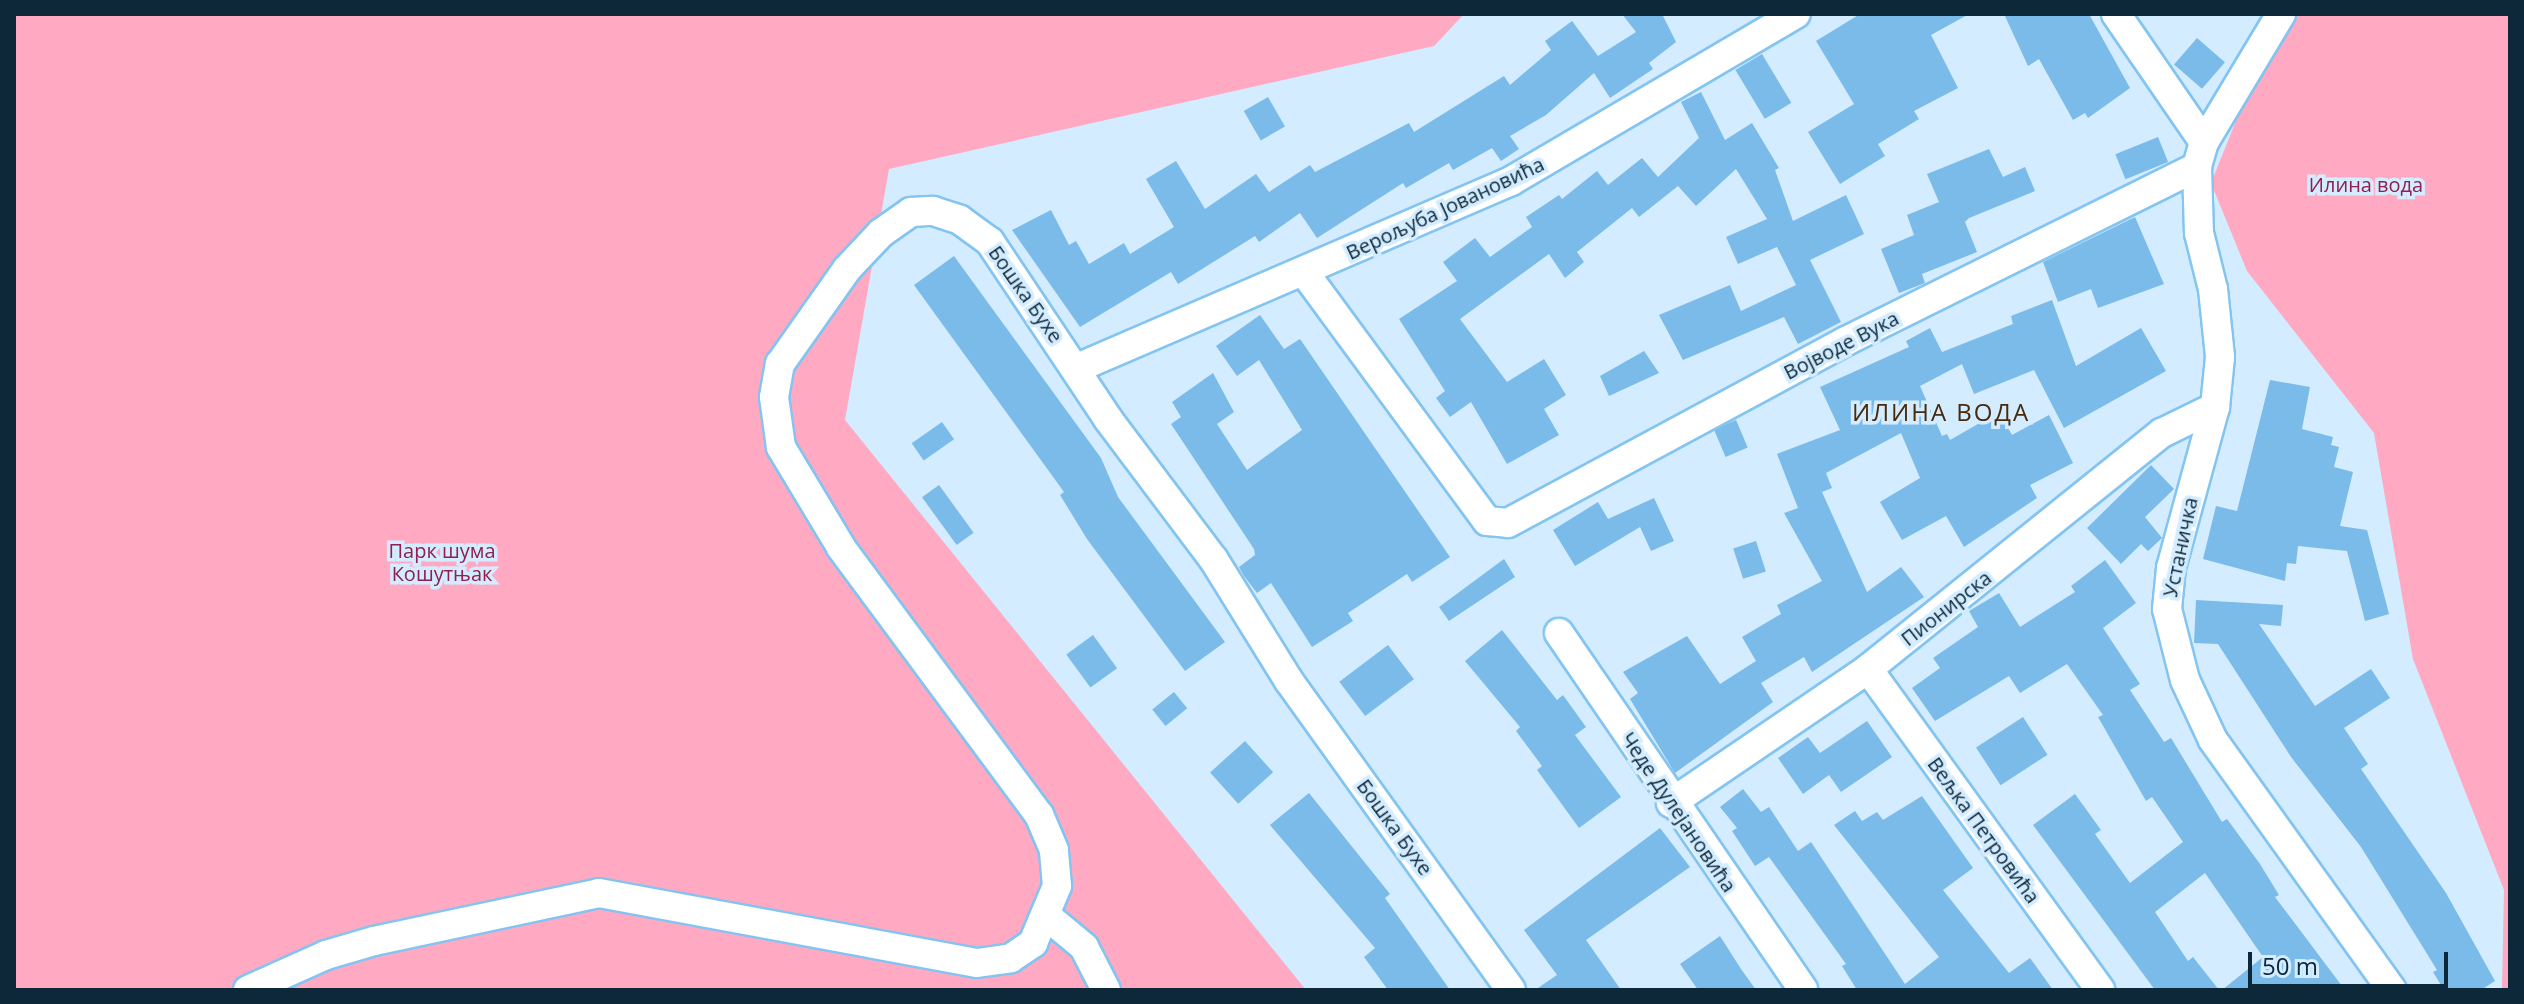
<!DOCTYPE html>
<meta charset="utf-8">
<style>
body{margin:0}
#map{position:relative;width:2524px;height:1004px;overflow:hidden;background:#d3ecff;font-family:"Open Sans",sans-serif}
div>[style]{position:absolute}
.green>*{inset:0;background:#ffa9c2}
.building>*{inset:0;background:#7bbbe9;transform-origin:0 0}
.roads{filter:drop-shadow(2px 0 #83c4f1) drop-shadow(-2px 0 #83c4f1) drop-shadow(0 2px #83c4f1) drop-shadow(0 -2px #83c4f1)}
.minor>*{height:28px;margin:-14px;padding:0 14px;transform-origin:14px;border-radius:14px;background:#fff}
span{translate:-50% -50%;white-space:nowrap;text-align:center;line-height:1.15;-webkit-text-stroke:7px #d3ecff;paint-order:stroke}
.park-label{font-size:20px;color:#911f4f}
.street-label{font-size:20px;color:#0d2839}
.quarter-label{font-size:24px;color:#47290d;letter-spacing:2px}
.frame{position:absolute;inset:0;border:16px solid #0d2839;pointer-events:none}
.scale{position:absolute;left:2248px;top:952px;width:200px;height:36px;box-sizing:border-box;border:4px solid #0d2839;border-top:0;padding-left:10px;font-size:24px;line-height:28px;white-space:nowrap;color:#0d2839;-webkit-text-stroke:6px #d3ecff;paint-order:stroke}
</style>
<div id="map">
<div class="green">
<i style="clip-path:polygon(14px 14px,1464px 14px,1434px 46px,889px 169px,845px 420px,1306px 990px,14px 990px)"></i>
<i style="clip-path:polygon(2297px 14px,2510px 14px,2510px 990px,2502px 988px,2504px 890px,2413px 659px,2374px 433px,2247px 271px,2211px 183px,2238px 116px)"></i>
</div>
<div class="building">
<i style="clip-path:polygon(1622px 14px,1662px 14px,1676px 42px,1649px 63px,1653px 69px,1610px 98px,1594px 73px,1546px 115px,1510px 136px,1519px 149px,1501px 161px,1492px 148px,1453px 170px,1449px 163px,1406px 188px,1403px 183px,1317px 238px,1300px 213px,1259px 242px,1255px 236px,1178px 284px,1171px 272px,1080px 327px,1012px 230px,1051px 210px,1069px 245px,1076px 241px,1089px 264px,1124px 243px,1130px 254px,1174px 227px,1146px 179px,1176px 161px,1205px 209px,1256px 174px,1269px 192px,1310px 165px,1315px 172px,1409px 123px,1414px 132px,1504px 76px,1510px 85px,1551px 50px,1545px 41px,1572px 21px,1598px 56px,1636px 32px)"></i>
<i style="clip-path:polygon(1860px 14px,1969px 14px,1931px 35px,1958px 88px,1914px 111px,1919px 119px,1878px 144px,1885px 156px,1840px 184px,1808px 132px,1854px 104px,1816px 41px)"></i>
<i style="clip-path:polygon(2004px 14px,2089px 14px,2130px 88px,2088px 118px,2085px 113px,2073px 120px,2039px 59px,2028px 66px)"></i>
<i style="left:2197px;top:38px;width:37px;height:35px;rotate:41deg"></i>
<i style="left:1762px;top:54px;width:57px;height:31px;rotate:59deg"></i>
<i style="clip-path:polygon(1701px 92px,1725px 140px,1752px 123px,1779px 168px,1775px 170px,1793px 221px,1846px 195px,1864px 234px,1810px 260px,1841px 322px,1798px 344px,1784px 317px,1683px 360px,1659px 315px,1730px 285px,1741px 311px,1796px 285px,1777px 247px,1738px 264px,1726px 237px,1767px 219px,1736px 169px,1696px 206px,1678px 186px,1639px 217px,1632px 208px,1577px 252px,1584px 262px,1565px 278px,1549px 254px,1460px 319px,1507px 382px,1544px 359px,1566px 395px,1544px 409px,1559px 435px,1507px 464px,1471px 402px,1450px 417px,1436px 398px,1445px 391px,1399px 319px,1457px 281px,1443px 262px,1475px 238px,1490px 257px,1532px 227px,1526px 217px,1559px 195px,1562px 199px,1597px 171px,1608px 185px,1642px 158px,1658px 177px,1699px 138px,1681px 102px)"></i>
<i style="left:1268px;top:97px;width:34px;height:28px;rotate:60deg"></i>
<i style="left:2158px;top:137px;width:27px;height:46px;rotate:68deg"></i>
<i style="clip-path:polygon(1989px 149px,2003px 177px,2025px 167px,2035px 191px,1969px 218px,1965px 222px,1977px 252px,1922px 274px,1925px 283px,1899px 293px,1881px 249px,1914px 235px,1907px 215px,1939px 202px,1927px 174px)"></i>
<i style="clip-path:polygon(2135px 217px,2164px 284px,2098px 308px,2091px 289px,2058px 302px,2043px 262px)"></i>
<i style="clip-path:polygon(954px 256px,1101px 458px,1118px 497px,1225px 642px,1185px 671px,1087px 539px,1060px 495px,1064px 492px,914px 285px)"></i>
<i style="clip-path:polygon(2052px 300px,2076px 366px,2141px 328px,2166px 371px,2064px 428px,2034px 370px,1974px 394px,1962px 364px,1920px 386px,1942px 436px,1947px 434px,1950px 440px,1999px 412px,2012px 435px,2049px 415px,2073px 463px,2030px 485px,2037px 498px,1964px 547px,1946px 516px,1902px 540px,1880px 502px,1920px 478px,1901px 433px,1826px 473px,1832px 488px,1822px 492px,1867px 592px,1901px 567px,1924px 597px,1812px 672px,1804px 657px,1761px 683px,1773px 702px,1675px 773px,1630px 699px,1638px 693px,1623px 672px,1687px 636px,1720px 684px,1756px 661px,1742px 637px,1781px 614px,1777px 605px,1822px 581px,1784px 513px,1798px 508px,1777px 454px,1840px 430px,1820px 387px,1909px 347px,1906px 341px,1930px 328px,1942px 352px,2013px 324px,2011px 316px)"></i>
<i style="clip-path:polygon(1260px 315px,1284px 349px,1300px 339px,1450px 557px,1412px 582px,1407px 574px,1348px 613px,1353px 621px,1312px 647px,1271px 583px,1257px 593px,1244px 576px,1239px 567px,1255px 555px,1254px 549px,1171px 424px,1181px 417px,1172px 402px,1213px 373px,1234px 412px,1217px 424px,1247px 470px,1302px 430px,1259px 360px,1237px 376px,1216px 346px)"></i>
<i style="clip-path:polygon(1644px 351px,1659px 373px,1609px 396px,1600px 376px)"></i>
<i style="clip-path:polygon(2270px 380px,2310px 387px,2302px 429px,2333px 437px,2331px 445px,2339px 447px,2334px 467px,2353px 472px,2340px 526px,2367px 530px,2389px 614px,2365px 621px,2347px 551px,2298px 546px,2296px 564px,2287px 563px,2285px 581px,2203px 559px,2216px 506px,2237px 511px)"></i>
<i style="left:1736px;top:420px;width:30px;height:24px;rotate:67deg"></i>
<i style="left:942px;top:422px;width:21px;height:37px;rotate:55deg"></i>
<i style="clip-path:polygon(2151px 465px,2174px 489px,2145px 517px,2162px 538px,2148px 551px,2141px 544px,2121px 564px,2087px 528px)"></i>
<i style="left:939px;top:485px;width:59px;height:21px;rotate:54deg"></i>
<i style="clip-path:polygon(1654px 498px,1674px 541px,1651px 551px,1640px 527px,1575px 566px,1553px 530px,1598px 502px,1608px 519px)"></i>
<i style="left:1756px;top:541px;width:32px;height:24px;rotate:72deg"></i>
<i style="clip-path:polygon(1504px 559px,1515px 577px,1449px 621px,1439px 607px)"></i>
<i style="clip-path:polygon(2105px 560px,2136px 603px,2103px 628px,2140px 684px,2130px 690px,2164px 742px,2171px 738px,2222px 822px,2227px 819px,2260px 864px,2279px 895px,2275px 897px,2345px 990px,2222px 990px,2263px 957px,2205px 873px,2155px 912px,2188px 961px,2193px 957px,2219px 990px,2155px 990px,2033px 825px,2075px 794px,2101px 830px,2095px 834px,2130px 883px,2183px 842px,2152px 797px,2146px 801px,2098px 717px,2103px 715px,2067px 664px,2020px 693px,2009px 676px,1935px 721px,1912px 688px,1940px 668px,1933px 658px,1978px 627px,1969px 611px,1999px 593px,2020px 627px,2075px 592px,2071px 586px)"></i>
<i style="clip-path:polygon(2196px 600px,2283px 605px,2281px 626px,2259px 624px,2315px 706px,2371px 669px,2390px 698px,2344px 728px,2368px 764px,2361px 769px,2446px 893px,2495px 981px,2481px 990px,2444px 990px,2433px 972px,2437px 970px,2361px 847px,2291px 757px,2218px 644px,2194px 643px)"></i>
<i style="clip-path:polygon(1502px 630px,1557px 700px,1563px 695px,1586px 727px,1575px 735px,1621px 797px,1579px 828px,1537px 770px,1542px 766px,1516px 731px,1520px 727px,1465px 661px)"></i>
<i style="left:1093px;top:635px;width:41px;height:33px;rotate:54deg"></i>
<i style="left:1388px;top:645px;width:43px;height:61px;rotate:53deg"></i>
<i style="left:1174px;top:692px;width:21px;height:28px;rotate:51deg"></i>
<i style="left:2023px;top:717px;width:45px;height:56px;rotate:57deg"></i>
<i style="clip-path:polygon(1867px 721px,1892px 757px,1841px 792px,1829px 775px,1803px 794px,1778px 758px,1808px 737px,1820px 753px)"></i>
<i style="left:1245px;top:741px;width:42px;height:47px;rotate:48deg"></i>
<i style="clip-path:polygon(1743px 789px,1761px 812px,1769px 807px,1798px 851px,1811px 842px,1905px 984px,1939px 957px,1834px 825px,1855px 811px,1862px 821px,1877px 812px,1883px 820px,1922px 796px,1973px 868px,1943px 890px,2009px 973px,2030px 958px,2053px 990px,1857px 990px,1842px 966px,1846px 964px,1769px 857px,1755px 866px,1732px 831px,1737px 828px,1720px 807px)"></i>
<i style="clip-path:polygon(1309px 793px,1390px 894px,1385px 898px,1450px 990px,1388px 990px,1364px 957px,1375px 948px,1270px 825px)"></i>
<i style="clip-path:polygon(1660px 828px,1690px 867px,1586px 940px,1621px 990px,1535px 990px,1557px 975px,1524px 930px)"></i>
<i style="clip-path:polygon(1720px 936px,1741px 969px,1756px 990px,1698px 990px,1680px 964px)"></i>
</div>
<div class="roads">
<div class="minor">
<i style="left:2116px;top:14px;width:155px;rotate:55.5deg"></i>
<i style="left:2281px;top:14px;width:149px;rotate:121deg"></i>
<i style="left:2204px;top:142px;width:26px;rotate:106deg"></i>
<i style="left:2197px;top:167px;width:66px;rotate:88.3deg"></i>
<i style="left:2199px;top:233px;width:58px;rotate:76deg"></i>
<i style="left:2213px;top:289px;width:68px;rotate:84.1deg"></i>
<i style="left:2220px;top:357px;width:50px;rotate:95.7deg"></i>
<i style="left:2215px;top:407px;width:167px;rotate:105.3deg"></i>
<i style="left:2171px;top:568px;width:41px;rotate:95.6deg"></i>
<i style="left:2167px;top:609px;width:73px;rotate:75.8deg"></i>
<i style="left:2185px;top:680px;width:66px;rotate:65deg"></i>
<i style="left:2213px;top:740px;width:307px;rotate:54.4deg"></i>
<i style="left:1304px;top:272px;width:309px;rotate:53.7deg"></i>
<i style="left:1487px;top:521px;width:21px;rotate:5deg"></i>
<i style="left:1508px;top:523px;width:384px;rotate:-28.3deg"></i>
<i style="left:1846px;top:341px;width:392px;rotate:-26.4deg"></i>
<i style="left:1077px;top:368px;width:473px;rotate:-23.3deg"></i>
<i style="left:1511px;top:181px;width:330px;rotate:-30.4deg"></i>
<i style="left:1559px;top:633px;width:432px;rotate:55.6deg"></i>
<i style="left:1868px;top:669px;width:396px;rotate:54.1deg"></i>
<i style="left:1671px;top:803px;width:238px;rotate:-34.2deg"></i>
<i style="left:1868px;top:669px;width:377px;rotate:-38.8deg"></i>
<i style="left:2162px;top:433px;width:59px;rotate:-26.1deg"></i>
<i style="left:1048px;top:917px;width:47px;rotate:39.8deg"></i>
<i style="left:1084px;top:947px;width:48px;rotate:62.9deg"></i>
<i style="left:248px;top:990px;width:85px;rotate:-24.2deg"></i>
<i style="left:326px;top:955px;width:50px;rotate:-16.3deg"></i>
<i style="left:374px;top:941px;width:230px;rotate:-12deg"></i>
<i style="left:599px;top:893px;width:384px;rotate:10.5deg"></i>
<i style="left:977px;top:963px;width:34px;rotate:-8deg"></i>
<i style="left:1011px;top:958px;width:27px;rotate:-34deg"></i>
<i style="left:1033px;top:943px;width:62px;rotate:-67.2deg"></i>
<i style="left:1057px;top:886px;width:36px;rotate:-95deg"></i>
<i style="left:1054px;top:850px;width:38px;rotate:-113deg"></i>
<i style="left:1039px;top:815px;width:333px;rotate:-126.5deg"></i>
<i style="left:841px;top:547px;width:117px;rotate:-121deg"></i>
<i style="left:781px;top:447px;width:50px;rotate:-98deg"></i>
<i style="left:774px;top:397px;width:34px;rotate:-80deg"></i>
<i style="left:780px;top:364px;width:116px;rotate:-54.8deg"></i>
<i style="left:847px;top:269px;width:50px;rotate:-46.6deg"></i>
<i style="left:881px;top:233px;width:37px;rotate:-35deg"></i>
<i style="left:911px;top:212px;width:22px;rotate:-3deg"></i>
<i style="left:933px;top:211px;width:28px;rotate:18deg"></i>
<i style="left:960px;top:220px;width:37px;rotate:36deg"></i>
<i style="left:990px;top:242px;width:213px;rotate:56.3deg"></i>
<i style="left:1108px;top:419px;width:176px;rotate:53.1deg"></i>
<i style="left:1214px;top:560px;width:142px;rotate:58.2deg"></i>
<i style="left:1289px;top:681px;width:380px;rotate:54.3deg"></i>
</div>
</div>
<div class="park-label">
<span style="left:2366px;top:184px">Илина вода</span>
<span style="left:442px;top:562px">Парк шума<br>Кошутњак</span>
</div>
<div class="street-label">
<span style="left:1445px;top:208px;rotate:-25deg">Верољуба Јовановића</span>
<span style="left:1026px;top:294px;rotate:55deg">Бошка Бухе</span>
<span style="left:1841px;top:345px;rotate:-27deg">Војводе Вука</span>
<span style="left:2180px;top:547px;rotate:-78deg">Устаничка</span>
<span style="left:1946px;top:608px;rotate:-38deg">Пионирска</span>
<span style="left:1679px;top:812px;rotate:56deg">Чеде Дулејановића</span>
<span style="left:1395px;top:827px;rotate:54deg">Бошка Бухе</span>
<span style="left:1984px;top:830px;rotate:54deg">Вељка Петровића</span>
</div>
<div class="quarter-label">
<span style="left:1941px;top:412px">ИЛИНА ВОДА</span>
</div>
<div class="frame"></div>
<div class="scale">50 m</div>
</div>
